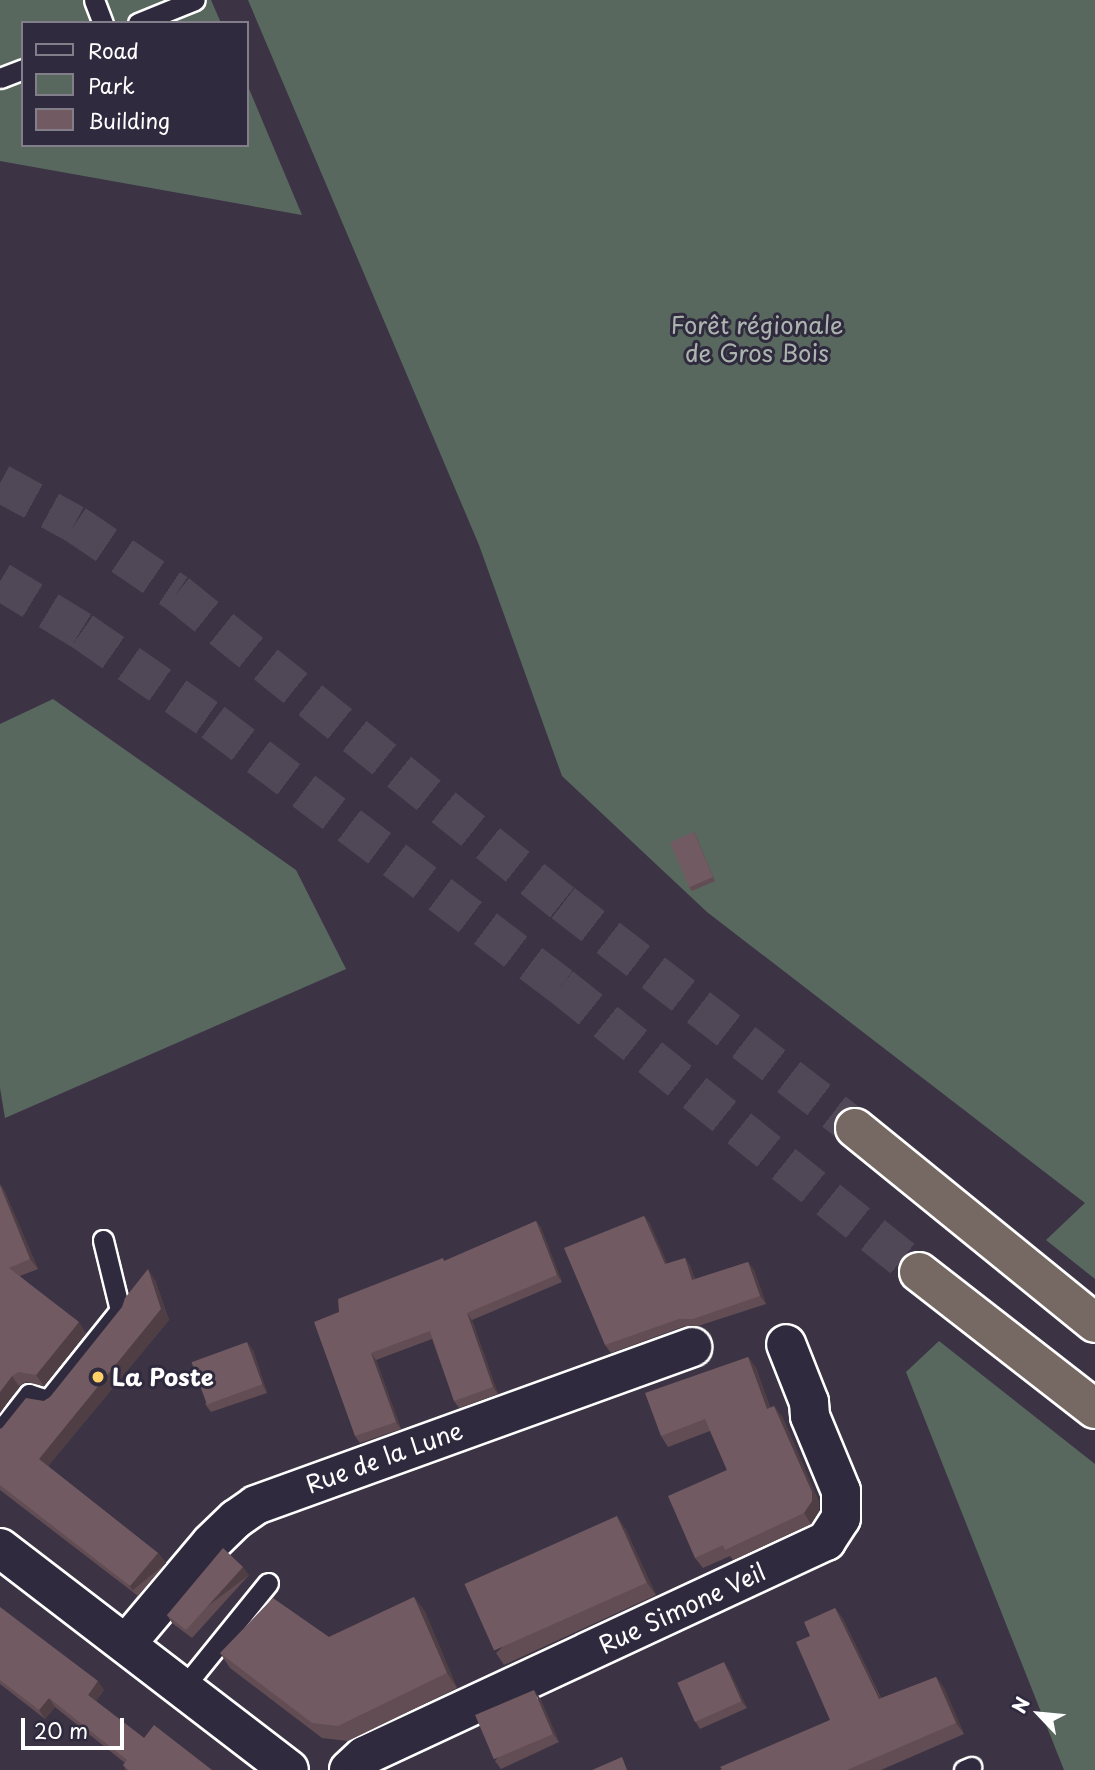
<!DOCTYPE html>
<meta charset="utf-8">
<style>
body{margin:0}
#map{position:relative;width:1095px;height:1770px;overflow:hidden;background:#3c3444;font-family:"Playpen Sans",sans-serif}
div>[style]{position:absolute}
.green>*{inset:0;background:#59685f}
.highway-tunnel>*{height:38px;margin-top:-19px;transform-origin:0;background:repeating-linear-gradient(90deg,#504857 0 38px,transparent 0 57px)}
.roads{filter:drop-shadow(2px 0 #fff) drop-shadow(-2px 0 #fff) drop-shadow(0 2px #fff) drop-shadow(0 -2px #fff)}
.lane>*{height:19px;margin:-9.5px;padding:0 9.5px;transform-origin:9.5px;border-radius:9.5px;background:#2f2a3d}
.street>*{height:38px;margin:-19px;padding:0 19px;transform-origin:19px;border-radius:19px;background:#2f2a3d}
.highway>*{height:38px;margin:-19px;padding:0 19px;transform-origin:19px;border-radius:19px;background:#766964}
.wall>*{inset:0;background:#614d53}
.shaded-wall>*{inset:0;background:#4f3f44;transform-origin:0 0}
.building>*{inset:0;background:#715a61;transform-origin:0 0}
.dots>*{width:19px;height:19px;translate:-50% -50%;box-sizing:border-box;border:4px solid #2f2a3d;border-radius:50%}
span{translate:-50% -50%;white-space:nowrap;text-align:center;line-height:1.15;-webkit-text-stroke:6px #2f2a3d;paint-order:stroke}
.park-label{font-size:24px;color:#acb4af}
.poi-label{font-size:24px;color:#fff;font-weight:700}
.left{translate:0 -50%;text-align:left}
.street-label{font-size:24px;color:#fff}
.legend{position:absolute;left:21px;top:21px;width:228px;height:126px;box-sizing:border-box;background:#2f2a3d;border:2px solid #827f8b;margin:0;padding:9px 12px;list-style:none;font-size:21px;color:#fff}
.legend li{display:flex;align-items:center;gap:14px;height:35px}
.legend b{width:35px;border:2px solid #827f8b}
.north{position:absolute;left:1004px;top:1679px;width:70px;height:70px;-webkit-text-stroke:5px #2f2a3d;paint-order:stroke;rotate:296deg;font-size:19px;font-weight:700;line-height:28px;text-align:center;color:#fff}
.north::after{content:'';display:block;margin:auto;width:24px;height:32px;background:#fff;clip-path:polygon(50% 0,100% 100%,50% 72%,0 100%)}
.scale{position:absolute;left:21px;top:1718px;width:103px;height:32px;box-sizing:border-box;border:4px solid #fff;border-top:0;padding-left:9px;font-size:21px;line-height:24px;white-space:nowrap;color:#fff;-webkit-text-stroke:5px #2f2a3d;paint-order:stroke}
</style>
<div id="map">
<div class="green">
<i style="clip-path:polygon(0 0,211px 0,221px 23px,23px 23px,23px 145px,247px 145px,247px 84px,302px 215px,0 161px)"></i>
<i style="clip-path:polygon(248px 0,1095px 0,1095px 1279px,1046px 1240px,1085px 1203px,707px 912px,562px 776px,479px 545px)"></i>
<i style="clip-path:polygon(53px 699px,296px 870px,346px 969px,5px 1118px,0 1088px,0 724px)"></i>
<i style="clip-path:polygon(939px 1341px,1095px 1464px,1095px 1770px,1064px 1770px,906px 1372px)"></i>
</div>
<div class="highway-tunnel">
<i style="left:0;top:483px;width:85px;rotate:28.7deg"></i>
<i style="left:75px;top:524px;width:123px;rotate:34.1deg"></i>
<i style="left:177px;top:593px;width:495px;rotate:38.8deg"></i>
<i style="left:563px;top:903px;width:369px;rotate:37.6deg"></i>
<i style="left:0;top:581px;width:96px;rotate:31.4deg"></i>
<i style="left:82px;top:631px;width:160px;rotate:34.8deg"></i>
<i style="left:213px;top:722px;width:437px;rotate:37.2deg"></i>
<i style="left:561px;top:986px;width:458px;rotate:38.6deg"></i>
</div>
<div class="roads">
<div class="lane">
<i style="left:94px;top:0;width:25px;rotate:69deg"></i>
<i style="left:138px;top:23px;width:61px;rotate:-22deg"></i>
<i style="left:0;top:78px;width:25px;rotate:-21deg"></i>
<i style="left:0;top:1431px;width:47px;rotate:-51.9deg"></i>
<i style="left:29px;top:1394px;width:20px;rotate:18deg"></i>
<i style="left:48px;top:1400px;width:115px;rotate:-51.3deg"></i>
<i style="left:120px;top:1310px;width:72px;rotate:-103.7deg"></i>
<i style="left:183px;top:1688px;width:135px;rotate:-51deg"></i>
<i style="left:964px;top:1770px;width:8px;rotate:-23deg"></i>
</div>
<div class="street">
<i style="left:0;top:1548px;width:364px;rotate:37.5deg"></i>
<i style="left:126px;top:1644px;width:132px;rotate:-49.9deg"></i>
<i style="left:211px;top:1543px;width:35px;rotate:-44deg"></i>
<i style="left:236px;top:1519px;width:24px;rotate:-35deg"></i>
<i style="left:256px;top:1505px;width:464px;rotate:-19.9deg"></i>
<i style="left:349px;top:1770px;width:21px;rotate:-43deg"></i>
<i style="left:364px;top:1756px;width:510px;rotate:-24.96deg"></i>
<i style="left:826px;top:1541px;width:27px;rotate:-57deg"></i>
<i style="left:841px;top:1518px;width:27px;rotate:-90deg"></i>
<i style="left:841px;top:1491px;width:81px;rotate:-112.5deg"></i>
<i style="left:810px;top:1416px;width:14px;rotate:-94deg"></i>
<i style="left:809px;top:1402px;width:62px;rotate:-111.6deg"></i>
</div>
<div class="highway">
<i style="left:855px;top:1128px;width:309px;rotate:39.1deg"></i>
<i style="left:919px;top:1272px;width:223px;rotate:37.9deg"></i>
</div>
</div>
<div class="wall">
<i style="clip-path:polygon(694px 832px,696px 836px,715px 881px,692px 891px,689px 887px)"></i>
<i style="clip-path:polygon(0 1184px,5px 1192px,38px 1269px,20px 1276px,86px 1333px,44px 1386px,26px 1382px,19px 1386px,0 1413px)"></i>
<i style="clip-path:polygon(644px 1216px,650px 1224px,667px 1264px,685px 1258px,690px 1266px,695px 1279px,748px 1262px,754px 1270px,766px 1304px,698px 1326px,685px 1326px,611px 1353px,605px 1345px)"></i>
<i style="clip-path:polygon(536px 1221px,541px 1228px,562px 1282px,472px 1320px,498px 1394px,459px 1408px,454px 1401px,432px 1339px,376px 1360px,401px 1429px,360px 1443px,355px 1436px,339px 1312px,445px 1261px)"></i>
<i style="clip-path:polygon(155px 1280px,169px 1320px,48px 1466px,158px 1553px,166px 1563px,138px 1596px,0 1490px,0 1429px,50px 1397px)"></i>
<i style="clip-path:polygon(253px 1350px,267px 1393px,211px 1412px,205px 1404px)"></i>
<i style="clip-path:polygon(748px 1357px,756px 1368px,770px 1407px,782px 1416px,819px 1502px,819px 1511px,811px 1524px,733px 1560px,730px 1556px,703px 1568px,695px 1558px,727px 1470px,710px 1431px,668px 1447px,661px 1436px)"></i>
<i style="clip-path:polygon(625px 1528px,656px 1595px,504px 1665px,496px 1653px)"></i>
<i style="clip-path:polygon(249px 1575px,192px 1638px,172px 1623px,167px 1615px)"></i>
<i style="clip-path:polygon(414px 1597px,425px 1612px,457px 1688px,348px 1741px,322px 1738px,230px 1668px,220px 1653px,329px 1637px)"></i>
<i style="clip-path:polygon(0 1607px,104px 1690px,96px 1701px,144px 1738px,212px 1770px,126px 1770px,123px 1765px,125px 1763px,55px 1707px,45px 1719px,0 1684px)"></i>
<i style="clip-path:polygon(835px 1608px,843px 1619px,881px 1698px,936px 1677px,944px 1688px,964px 1734px,881px 1770px,720px 1770px,830px 1720px)"></i>
<i style="clip-path:polygon(729px 1670px,747px 1708px,700px 1729px,695px 1721px)"></i>
<i style="clip-path:polygon(540px 1698px,559px 1742px,501px 1769px,495px 1761px)"></i>
</div>
<div class="shaded-wall">
<i style="clip-path:polygon(0 1184px,5px 1192px,38px 1269px,30px 1259px)"></i>
<i style="clip-path:polygon(644px 1216px,650px 1224px,671px 1272px,665px 1264px)"></i>
<i style="clip-path:polygon(536px 1221px,541px 1228px,562px 1282px,557px 1275px)"></i>
<i style="clip-path:polygon(685px 1258px,690px 1266px,698px 1288px,692px 1280px)"></i>
<i style="clip-path:polygon(748px 1262px,754px 1270px,766px 1304px,760px 1296px)"></i>
<i style="clip-path:polygon(148px 1269px,155px 1280px,169px 1320px,46px 1469px,39px 1459px)"></i>
<i style="clip-path:polygon(467px 1313px,472px 1320px,498px 1394px,493px 1387px)"></i>
<i style="clip-path:polygon(79px 1322px,86px 1333px,44px 1386px,36px 1375px)"></i>
<i style="clip-path:polygon(247px 1342px,253px 1350px,267px 1393px,262px 1384px)"></i>
<i style="clip-path:polygon(371px 1353px,376px 1360px,401px 1429px,396px 1422px)"></i>
<i style="clip-path:polygon(748px 1357px,756px 1368px,774px 1419px,767px 1409px)"></i>
<i style="clip-path:polygon(12px 1376px,19px 1386px,0 1413px,0 1392px)"></i>
<i style="clip-path:polygon(774px 1406px,782px 1416px,819px 1502px,819px 1511px,811px 1524px,804px 1513px)"></i>
<i style="clip-path:polygon(617px 1516px,625px 1528px,656px 1595px,647px 1583px)"></i>
<i style="left:158px;top:1553px;width:13px;height:43px;rotate:51deg"></i>
<i style="left:243px;top:1567px;width:10px;height:85px;rotate:53deg"></i>
<i style="clip-path:polygon(414px 1597px,425px 1612px,457px 1688px,447px 1673px)"></i>
<i style="clip-path:polygon(835px 1608px,843px 1619px,886px 1710px,879px 1699px)"></i>
<i style="clip-path:polygon(724px 1662px,729px 1670px,747px 1708px,741px 1701px)"></i>
<i style="clip-path:polygon(936px 1677px,944px 1688px,964px 1734px,956px 1723px)"></i>
<i style="clip-path:polygon(98px 1681px,104px 1690px,94px 1704px,88px 1695px)"></i>
<i style="clip-path:polygon(534px 1690px,540px 1698px,559px 1742px,553px 1734px)"></i>
<i style="clip-path:polygon(49px 1698px,55px 1707px,45px 1719px,39px 1710px)"></i>
</div>
<div class="building">
<i style="left:694px;top:832px;width:49px;height:26px;rotate:67deg"></i>
<i style="clip-path:polygon(0 1186px,30px 1259px,9px 1268px,79px 1322px,36px 1375px,19px 1372px,12px 1376px,0 1392px)"></i>
<i style="clip-path:polygon(644px 1216px,665px 1264px,685px 1258px,692px 1280px,748px 1262px,760px 1296px,693px 1319px,679px 1319px,605px 1345px,564px 1248px)"></i>
<i style="clip-path:polygon(536px 1221px,557px 1275px,467px 1313px,493px 1387px,454px 1401px,430px 1331px,371px 1353px,396px 1422px,355px 1436px,314px 1322px,339px 1312px,338px 1299px,443px 1258px,444px 1261px)"></i>
<i style="clip-path:polygon(148px 1269px,161px 1309px,39px 1459px,158px 1553px,130px 1586px,0 1485px,0 1429px,2px 1428px,26px 1398px,44px 1401px,50px 1397px,122px 1307px,125px 1298px)"></i>
<i style="left:247px;top:1342px;width:45px;height:59px;rotate:70deg"></i>
<i style="clip-path:polygon(748px 1357px,767px 1409px,774px 1406px,812px 1492px,812px 1501px,804px 1513px,725px 1550px,723px 1545px,695px 1558px,668px 1496px,727px 1470px,705px 1419px,661px 1436px,645px 1393px)"></i>
<i style="left:617px;top:1516px;width:73px;height:167px;rotate:66deg"></i>
<i style="clip-path:polygon(223px 1548px,243px 1567px,186px 1630px,167px 1615px)"></i>
<i style="clip-path:polygon(414px 1597px,447px 1673px,338px 1726px,312px 1723px,220px 1653px,273px 1598px,329px 1637px)"></i>
<i style="clip-path:polygon(0 1607px,98px 1681px,88px 1695px,144px 1738px,154px 1725px,212px 1770px,129px 1770px,123px 1765px,127px 1760px,49px 1698px,39px 1710px,0 1680px)"></i>
<i style="clip-path:polygon(835px 1608px,879px 1699px,936px 1677px,956px 1723px,847px 1770px,720px 1770px,722px 1769px,720px 1767px,830px 1720px,796px 1642px,810px 1636px,804px 1622px)"></i>
<i style="left:724px;top:1662px;width:43px;height:51px;rotate:66deg"></i>
<i style="left:534px;top:1690px;width:48px;height:64px;rotate:67deg"></i>
<i style="clip-path:polygon(622px 1757px,627px 1770px,592px 1770px)"></i>
</div>
<div class="dots">
<i style="left:98px;top:1377px;background:#ffd166"></i>
</div>
<div class="park-label">
<span style="left:757px;top:339px">Forêt régionale<br>de Gros Bois</span>
</div>
<div class="poi-label">
<span class="left" style="left:112px;top:1377px">La Poste</span>
</div>
<div class="street-label">
<span style="left:384px;top:1457px;rotate:-20deg">Rue de la Lune</span>
<span style="left:682px;top:1608px;rotate:-25deg">Rue Simone Veil</span>
</div>
<ul class="legend">
<li><b style="height:9px;background:#2f2a3d"></b>Road</li>
<li><b style="height:19px;background:#59685f"></b>Park</li>
<li><b style="height:19px;background:#715a61"></b>Building</li>
</ul>
<div class="north">N</div>
<div class="scale">20 m</div>
</div>
